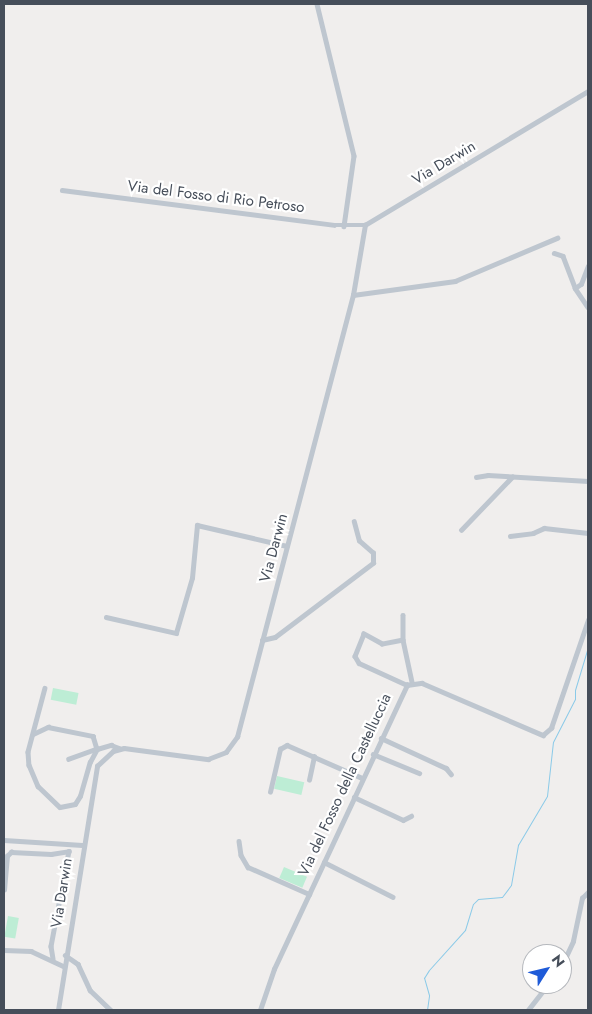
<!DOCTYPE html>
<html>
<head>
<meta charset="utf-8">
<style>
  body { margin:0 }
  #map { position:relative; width:592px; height:1014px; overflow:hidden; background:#f0eeed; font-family:Jost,sans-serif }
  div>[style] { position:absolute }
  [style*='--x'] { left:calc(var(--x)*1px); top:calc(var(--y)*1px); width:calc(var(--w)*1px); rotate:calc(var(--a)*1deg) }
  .green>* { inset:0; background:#bdedd5; transform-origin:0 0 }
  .stream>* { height:1px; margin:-0.5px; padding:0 0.5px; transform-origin:0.5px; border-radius:0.5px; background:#8bcae8 }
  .minor>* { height:4.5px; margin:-2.25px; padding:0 2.25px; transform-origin:2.25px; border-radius:2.25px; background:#bec6cf }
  span { translate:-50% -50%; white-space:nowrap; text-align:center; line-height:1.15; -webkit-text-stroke:4.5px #fff; paint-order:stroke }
  .street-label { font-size:15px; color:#464e5a }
  .frame { position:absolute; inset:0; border:5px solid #464e5a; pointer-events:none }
  .north { position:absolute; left:522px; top:944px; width:50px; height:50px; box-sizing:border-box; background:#fff; border:1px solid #b5b8bd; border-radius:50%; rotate:54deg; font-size:14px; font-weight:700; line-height:20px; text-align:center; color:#464e5a }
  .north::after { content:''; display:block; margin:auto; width:18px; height:22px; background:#1f5bd8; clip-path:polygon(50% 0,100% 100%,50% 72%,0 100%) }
</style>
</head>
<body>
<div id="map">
  <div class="green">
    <div style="left:53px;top:688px;width:26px;height:12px;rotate:11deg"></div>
    <div style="left:277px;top:776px;width:28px;height:13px;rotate:13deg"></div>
    <div style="left:284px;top:867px;width:25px;height:12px;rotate:23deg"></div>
    <div style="left:8px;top:916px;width:11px;height:21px;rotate:10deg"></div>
  </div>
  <div class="stream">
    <div style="--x:427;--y:1010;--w:15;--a:-82"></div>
    <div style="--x:429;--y:995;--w:18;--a:-106"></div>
    <div style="--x:424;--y:978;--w:9;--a:-58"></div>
    <div style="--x:429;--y:970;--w:54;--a:-48"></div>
    <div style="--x:465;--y:930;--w:27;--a:-73"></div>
    <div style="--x:473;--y:904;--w:7;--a:-45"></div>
    <div style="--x:478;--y:899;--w:24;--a:-5"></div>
    <div style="--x:502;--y:897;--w:15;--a:-53"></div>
    <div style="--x:511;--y:885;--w:41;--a:-80.1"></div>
    <div style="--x:518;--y:845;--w:57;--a:-59.4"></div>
    <div style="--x:547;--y:796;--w:54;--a:-83.7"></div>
    <div style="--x:553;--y:742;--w:48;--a:-62.9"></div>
    <div style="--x:575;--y:699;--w:9;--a:-90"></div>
    <div style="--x:575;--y:690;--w:45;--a:-73.2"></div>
  </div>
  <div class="minor">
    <div style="--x:317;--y:4;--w:156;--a:76.3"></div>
    <div style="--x:354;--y:156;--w:71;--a:98.1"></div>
    <div style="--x:62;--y:190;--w:274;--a:7.3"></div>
    <div style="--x:334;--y:225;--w:31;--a:0"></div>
    <div style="--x:365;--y:225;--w:260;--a:-31"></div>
    <div style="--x:554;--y:253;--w:9;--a:18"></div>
    <div style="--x:563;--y:256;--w:34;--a:69"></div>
    <div style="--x:575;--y:288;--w:23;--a:56"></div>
    <div style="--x:575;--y:288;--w:7;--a:-34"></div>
    <div style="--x:581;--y:284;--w:19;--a:-69"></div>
    <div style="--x:353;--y:295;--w:103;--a:-7.8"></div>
    <div style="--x:455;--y:281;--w:111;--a:-22.9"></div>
    <div style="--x:476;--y:477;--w:12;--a:-9"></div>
    <div style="--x:488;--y:475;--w:100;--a:3.4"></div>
    <div style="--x:461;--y:530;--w:74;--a:-46.1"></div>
    <div style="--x:510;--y:536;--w:23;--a:-7"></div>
    <div style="--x:533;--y:533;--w:12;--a:-24"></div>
    <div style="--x:544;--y:528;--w:44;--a:6.5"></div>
    <div style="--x:403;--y:615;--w:25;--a:90"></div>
    <div style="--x:403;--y:640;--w:43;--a:77.9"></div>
    <div style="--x:106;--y:617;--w:72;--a:12.9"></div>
    <div style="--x:176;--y:633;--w:57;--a:-73.8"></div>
    <div style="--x:192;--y:578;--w:53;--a:-84.6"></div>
    <div style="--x:197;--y:525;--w:92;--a:13.1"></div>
    <div style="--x:262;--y:640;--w:13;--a:-13"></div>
    <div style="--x:275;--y:637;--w:123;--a:-37.1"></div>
    <div style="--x:373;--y:563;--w:10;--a:-90"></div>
    <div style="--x:373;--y:553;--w:18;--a:-139"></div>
    <div style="--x:359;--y:541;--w:20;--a:-105"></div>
    <div style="--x:403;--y:640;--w:21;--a:169"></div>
    <div style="--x:382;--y:644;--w:21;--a:-151"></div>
    <div style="--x:364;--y:634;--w:24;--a:112"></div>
    <div style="--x:355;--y:656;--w:8;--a:60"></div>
    <div style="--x:359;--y:663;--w:53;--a:24.6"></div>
    <div style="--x:45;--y:688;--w:66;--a:104.9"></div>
    <div style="--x:28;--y:752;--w:13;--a:86"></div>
    <div style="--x:29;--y:765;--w:23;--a:67"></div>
    <div style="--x:38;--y:786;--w:30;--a:44"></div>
    <div style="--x:60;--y:807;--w:15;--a:-11"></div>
    <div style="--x:75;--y:804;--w:9;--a:-58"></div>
    <div style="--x:80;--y:796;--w:35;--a:-74"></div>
    <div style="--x:90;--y:762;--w:15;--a:-62"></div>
    <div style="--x:97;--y:749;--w:15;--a:-16"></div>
    <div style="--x:111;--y:745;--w:9;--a:21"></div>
    <div style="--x:33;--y:734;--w:17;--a:-25"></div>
    <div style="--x:48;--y:727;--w:46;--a:11.3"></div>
    <div style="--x:93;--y:736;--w:14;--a:73"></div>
    <div style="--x:97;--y:749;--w:30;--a:160"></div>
    <div style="--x:381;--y:738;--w:72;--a:24.8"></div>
    <div style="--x:446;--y:768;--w:8;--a:50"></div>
    <div style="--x:373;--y:754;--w:50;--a:22.4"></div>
    <div style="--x:309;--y:780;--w:24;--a:-78"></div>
    <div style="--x:270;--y:792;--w:44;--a:-76.9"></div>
    <div style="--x:280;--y:749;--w:8;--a:-30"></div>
    <div style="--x:287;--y:745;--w:82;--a:23.7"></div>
    <div style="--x:354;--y:797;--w:54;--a:25.1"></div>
    <div style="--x:403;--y:820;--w:9;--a:-27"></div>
    <div style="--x:4;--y:840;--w:78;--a:3.7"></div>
    <div style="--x:239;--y:841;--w:14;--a:82"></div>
    <div style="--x:241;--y:855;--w:14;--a:60"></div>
    <div style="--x:248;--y:867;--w:67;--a:23.9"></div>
    <div style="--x:324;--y:862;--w:77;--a:26.9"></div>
    <div style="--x:4;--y:890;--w:34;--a:-85"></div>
    <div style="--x:7;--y:856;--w:6;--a:-45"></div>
    <div style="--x:11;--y:852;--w:40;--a:2.9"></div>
    <div style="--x:51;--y:854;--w:18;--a:-9"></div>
    <div style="--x:69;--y:851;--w:97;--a:100.7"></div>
    <div style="--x:51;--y:946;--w:13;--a:81"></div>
    <div style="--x:4;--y:950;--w:27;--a:2"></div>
    <div style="--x:31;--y:951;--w:35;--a:25"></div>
    <div style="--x:65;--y:955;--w:16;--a:35"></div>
    <div style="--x:78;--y:964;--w:29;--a:65"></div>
    <div style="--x:90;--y:990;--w:29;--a:44"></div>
    <div style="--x:562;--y:965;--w:26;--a:-65"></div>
    <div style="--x:573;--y:941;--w:44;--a:-78.2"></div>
    <div style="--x:582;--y:898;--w:8;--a:-45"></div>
    <div style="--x:58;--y:1010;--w:247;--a:-80.9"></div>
    <div style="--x:97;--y:766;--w:22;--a:-43"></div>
    <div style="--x:113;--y:751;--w:11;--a:-15"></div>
    <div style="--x:124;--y:748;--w:85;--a:7.5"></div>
    <div style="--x:208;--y:759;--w:19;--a:-21"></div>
    <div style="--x:226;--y:752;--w:19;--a:-54"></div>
    <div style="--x:237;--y:737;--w:457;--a:-75.3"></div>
    <div style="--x:353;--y:295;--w:71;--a:-80.3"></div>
    <div style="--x:260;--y:1010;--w:43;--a:-71.1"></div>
    <div style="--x:274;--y:969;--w:314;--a:-64.9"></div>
    <div style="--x:407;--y:685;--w:15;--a:-8"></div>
    <div style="--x:422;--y:683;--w:132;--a:23.3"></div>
    <div style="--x:543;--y:735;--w:11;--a:-41"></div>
    <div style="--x:551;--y:728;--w:114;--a:-71.1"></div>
    <div style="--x:528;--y:1010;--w:33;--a:-52"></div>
  </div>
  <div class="street-label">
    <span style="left:444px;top:163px;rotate:-31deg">Via Darwin</span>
    <span style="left:216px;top:197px;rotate:7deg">Via del Fosso di Rio Petroso</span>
    <span style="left:274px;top:548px;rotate:-75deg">Via Darwin</span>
    <span style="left:345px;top:785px;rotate:-65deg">Via del Fosso della Castelluccia</span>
    <span style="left:62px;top:893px;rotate:-81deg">Via Darwin</span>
  </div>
  <div class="frame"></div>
  <div class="north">N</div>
</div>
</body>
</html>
